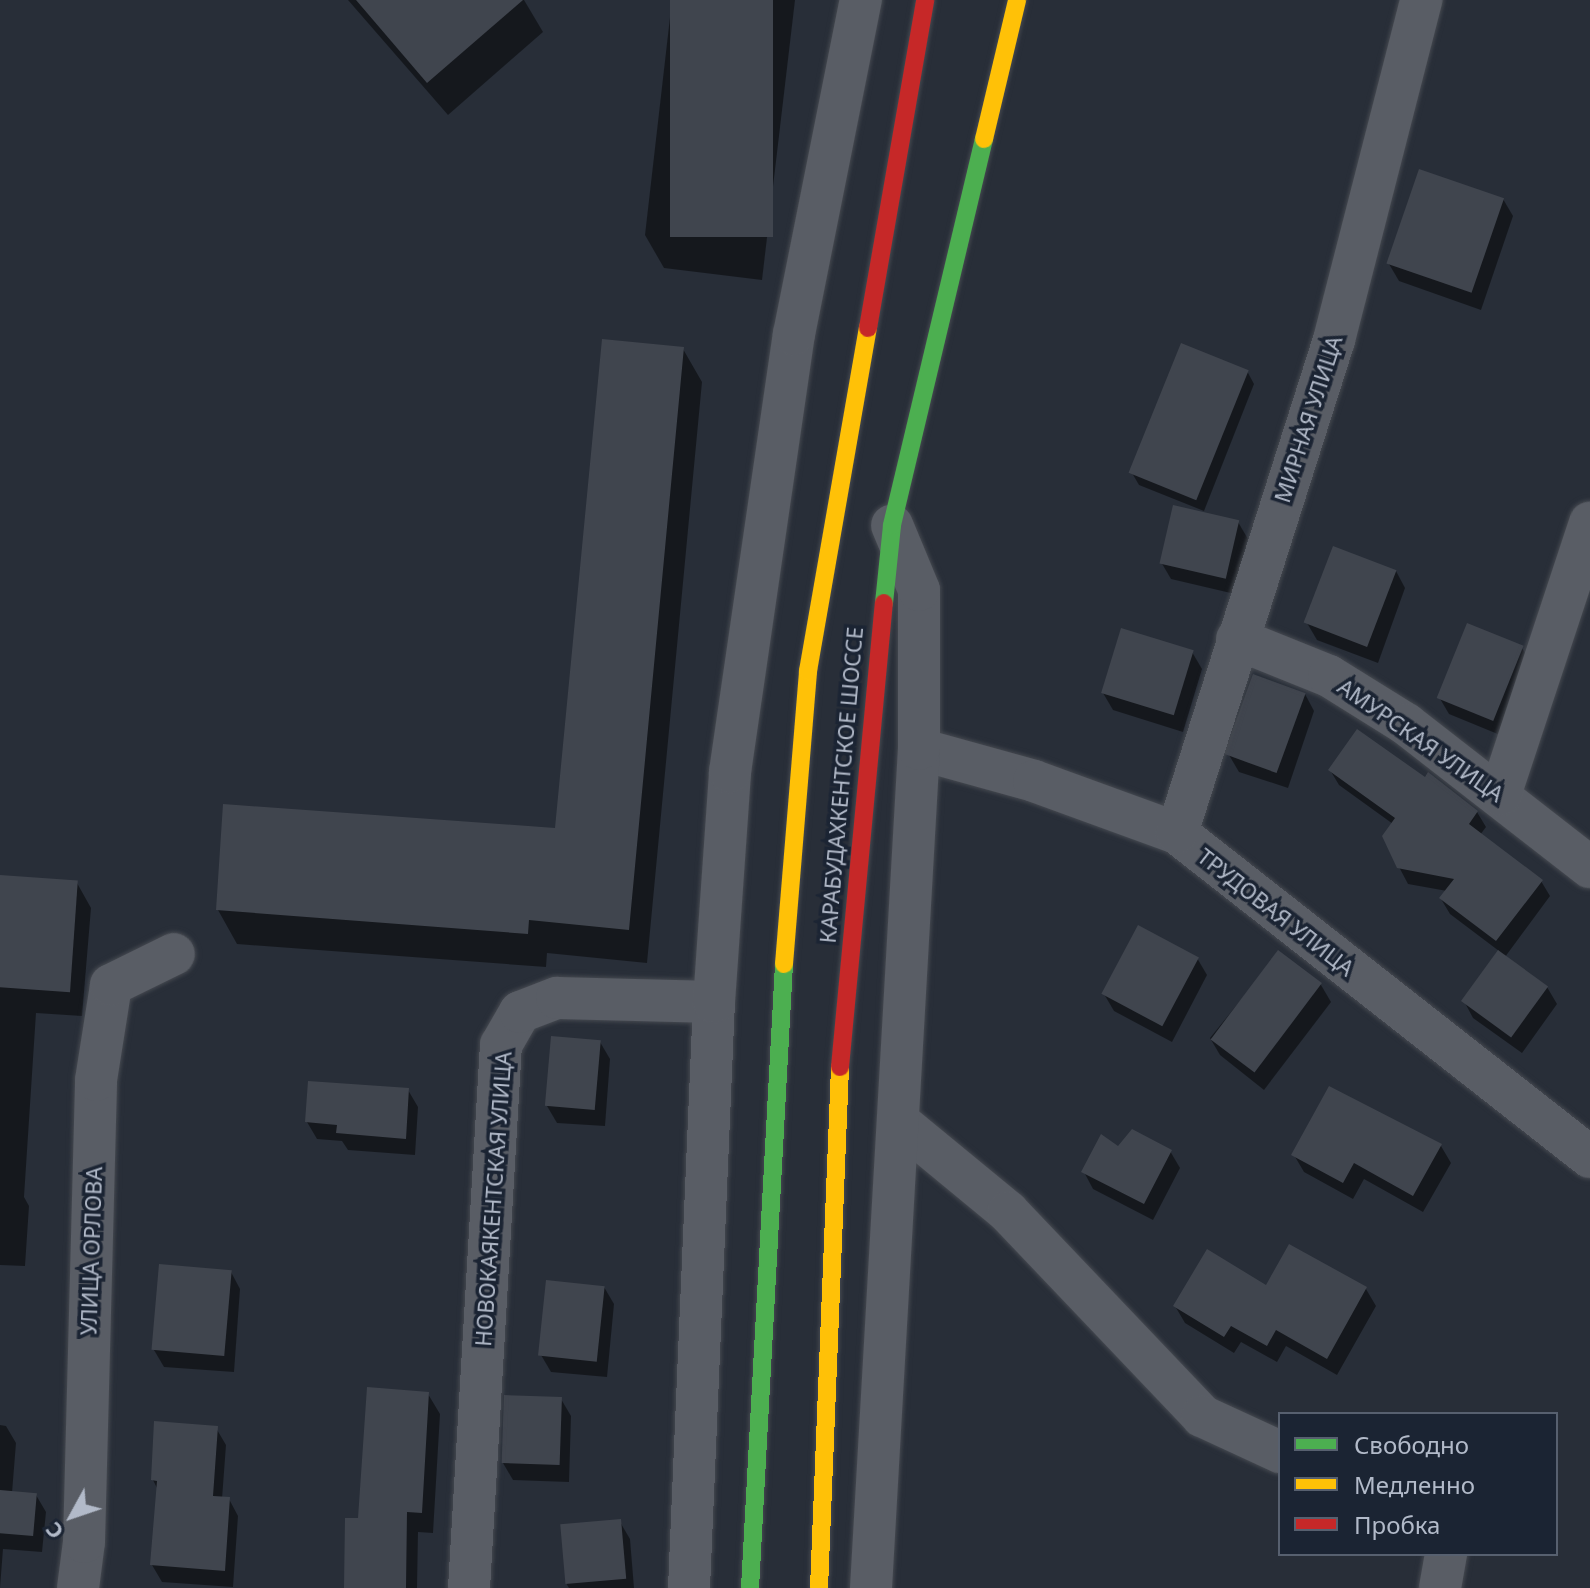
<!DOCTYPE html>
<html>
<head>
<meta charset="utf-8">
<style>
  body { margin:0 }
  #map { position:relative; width:1590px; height:1588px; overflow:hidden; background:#282e38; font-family:"Noto Sans",sans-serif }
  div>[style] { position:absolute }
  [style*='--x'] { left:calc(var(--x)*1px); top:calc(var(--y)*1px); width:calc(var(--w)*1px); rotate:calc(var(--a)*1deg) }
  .shadow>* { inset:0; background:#0007 }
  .building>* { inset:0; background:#40454e; transform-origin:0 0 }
  .roads { filter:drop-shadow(0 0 2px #454950) drop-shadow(0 0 2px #454950) }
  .street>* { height:42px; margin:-21px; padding:0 21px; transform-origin:21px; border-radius:21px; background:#595d65 }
  .fast>* { height:18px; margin:-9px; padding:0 9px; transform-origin:9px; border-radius:9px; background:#4caf50 }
  .slow>* { height:18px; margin:-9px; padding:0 9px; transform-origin:9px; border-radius:9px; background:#ffc107 }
  .jam>* { height:18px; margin:-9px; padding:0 9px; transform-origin:9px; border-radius:9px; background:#c62828 }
  span { translate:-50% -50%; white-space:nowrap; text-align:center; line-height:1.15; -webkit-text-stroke:7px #1b2433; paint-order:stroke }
  .street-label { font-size:22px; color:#b2bac9 }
  .legend { position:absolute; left:1278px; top:1412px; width:280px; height:144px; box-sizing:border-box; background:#1b2433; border:2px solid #57606f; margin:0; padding:10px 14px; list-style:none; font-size:24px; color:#b2bac9 }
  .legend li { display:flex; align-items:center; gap:16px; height:40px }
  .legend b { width:40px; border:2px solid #57606f }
  .north { position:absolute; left:32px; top:1476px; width:80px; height:80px; -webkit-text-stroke:6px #1b2433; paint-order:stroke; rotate:230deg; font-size:22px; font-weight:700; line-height:32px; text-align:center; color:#b2bac9 }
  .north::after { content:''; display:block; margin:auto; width:28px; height:36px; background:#b2bac9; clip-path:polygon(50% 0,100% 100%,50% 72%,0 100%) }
</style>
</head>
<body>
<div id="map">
  <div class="shadow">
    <div style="clip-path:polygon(348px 0,524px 0,543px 32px,448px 115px)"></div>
    <div style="clip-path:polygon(672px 0,795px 0,762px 280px,664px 268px,645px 235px)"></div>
    <div style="clip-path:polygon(1503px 199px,1513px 216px,1481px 310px,1399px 281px,1389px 264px)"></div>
    <div style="clip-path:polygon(683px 349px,702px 382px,647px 963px,547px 953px,546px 967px,237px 944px,218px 910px,557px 831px)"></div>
    <div style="clip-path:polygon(1247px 371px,1254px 384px,1204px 511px,1139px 485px,1132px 473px)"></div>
    <div style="clip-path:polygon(1238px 522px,1248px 539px,1235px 594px,1171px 579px,1161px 562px)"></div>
    <div style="clip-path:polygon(1396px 571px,1405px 588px,1378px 663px,1317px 640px,1307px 623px)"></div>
    <div style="clip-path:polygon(1522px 648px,1532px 665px,1505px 737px,1449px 714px,1439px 697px)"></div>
    <div style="clip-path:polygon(1192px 652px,1202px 669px,1183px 732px,1113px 710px,1103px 693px)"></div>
    <div style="clip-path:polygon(1305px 694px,1314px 711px,1288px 788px,1239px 772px,1229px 755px)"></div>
    <div style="clip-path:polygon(1330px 770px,1477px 812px,1486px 827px,1480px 835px,1541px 881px,1550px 896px,1505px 957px,1547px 987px,1557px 1004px,1522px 1053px,1473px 1018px,1464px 1001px,1499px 951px,1450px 914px,1441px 899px,1447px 891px,1408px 884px,1399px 867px,1393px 824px,1339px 785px)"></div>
    <div style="clip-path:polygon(0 877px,77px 883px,91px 908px,82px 1016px,36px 1013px,24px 1197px,29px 1206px,25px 1266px,0 1265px)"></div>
    <div style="clip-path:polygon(1279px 953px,1321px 985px,1331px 1002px,1264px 1090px,1220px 1055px,1210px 1038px)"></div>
    <div style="clip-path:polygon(1197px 958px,1207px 975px,1172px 1042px,1114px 1011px,1104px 994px)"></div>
    <div style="clip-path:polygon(600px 1042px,610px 1059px,605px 1126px,557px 1123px,547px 1106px)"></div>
    <div style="clip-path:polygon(408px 1090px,418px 1107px,415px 1155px,348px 1150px,342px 1141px,317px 1139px,307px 1122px)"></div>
    <div style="clip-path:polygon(1441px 1146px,1451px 1163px,1423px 1212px,1364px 1179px,1353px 1199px,1304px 1172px,1294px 1155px)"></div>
    <div style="clip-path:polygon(1119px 1148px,1170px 1151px,1180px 1168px,1153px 1220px,1093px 1189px,1084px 1172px)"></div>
    <div style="clip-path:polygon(231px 1272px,240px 1289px,234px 1372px,164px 1367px,154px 1350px)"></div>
    <div style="clip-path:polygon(604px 1287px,614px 1304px,607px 1377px,551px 1372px,541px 1355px)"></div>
    <div style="clip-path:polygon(1267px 1288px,1366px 1289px,1376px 1306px,1337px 1375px,1286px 1346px,1277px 1362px,1241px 1342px,1234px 1353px,1185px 1323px,1175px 1306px)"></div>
    <div style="clip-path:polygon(428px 1394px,440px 1414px,433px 1533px,418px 1532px,417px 1588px,346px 1588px,360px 1520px)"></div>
    <div style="clip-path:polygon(561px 1399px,571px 1416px,569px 1482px,513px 1480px,503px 1463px)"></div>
    <div style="clip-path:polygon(0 1425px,6px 1426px,16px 1443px,12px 1493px,36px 1495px,46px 1512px,42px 1552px,3px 1549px,0 1588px)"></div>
    <div style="clip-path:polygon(216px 1428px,226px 1445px,222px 1499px,229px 1499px,238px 1516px,233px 1587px,162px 1582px,152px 1565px,158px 1490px,153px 1480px)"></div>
    <div style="clip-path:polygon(620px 1522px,630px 1539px,634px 1588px,569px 1588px,566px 1583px)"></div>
  </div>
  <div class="building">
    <div style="clip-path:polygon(356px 0,523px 0,427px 83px)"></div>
    <div style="left:670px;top:0;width:103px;height:237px"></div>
    <div style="left:1419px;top:169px;width:90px;height:100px;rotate:19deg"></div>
    <div style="clip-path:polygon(602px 339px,684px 347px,629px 930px,529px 920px,528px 934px,216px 910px,223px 804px,555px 828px)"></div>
    <div style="left:1181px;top:343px;width:73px;height:140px;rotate:22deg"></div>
    <div style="left:1173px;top:505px;width:68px;height:60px;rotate:13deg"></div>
    <div style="left:1333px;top:546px;width:68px;height:82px;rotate:21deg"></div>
    <div style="left:1467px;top:623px;width:61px;height:81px;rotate:22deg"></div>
    <div style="left:1121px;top:628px;width:76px;height:68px;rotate:17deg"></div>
    <div style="left:1253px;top:674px;width:56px;height:85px;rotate:20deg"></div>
    <div style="clip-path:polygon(1357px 729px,1425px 777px,1428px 772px,1478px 811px,1469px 824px,1543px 880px,1496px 941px,1439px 898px,1454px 879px,1397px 868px,1382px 836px,1395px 818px,1328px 770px)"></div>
    <div style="left:0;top:875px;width:78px;height:112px;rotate:4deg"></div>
    <div style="left:1138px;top:925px;width:69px;height:78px;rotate:28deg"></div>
    <div style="left:1278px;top:950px;width:55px;height:112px;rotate:37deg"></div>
    <div style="left:1498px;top:950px;width:62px;height:63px;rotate:36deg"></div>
    <div style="left:551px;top:1036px;width:50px;height:70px;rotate:5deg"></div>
    <div style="clip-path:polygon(308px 1081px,409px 1088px,406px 1139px,336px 1133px,337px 1125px,305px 1122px)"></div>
    <div style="clip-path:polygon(1329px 1086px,1442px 1144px,1413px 1196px,1354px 1163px,1343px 1183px,1291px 1155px)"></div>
    <div style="clip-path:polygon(1132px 1129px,1172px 1150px,1144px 1204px,1081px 1172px,1101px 1134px,1118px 1146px)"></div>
    <div style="clip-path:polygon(1289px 1244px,1367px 1287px,1327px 1359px,1276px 1330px,1267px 1346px,1231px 1326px,1224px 1337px,1173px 1306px,1207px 1249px,1266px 1285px)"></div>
    <div style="left:159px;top:1264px;width:73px;height:86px;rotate:5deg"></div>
    <div style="left:546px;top:1280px;width:59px;height:76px;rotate:6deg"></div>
    <div style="clip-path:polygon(367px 1387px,429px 1392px,422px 1513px,407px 1512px,406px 1588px,344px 1588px,345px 1518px,358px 1518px)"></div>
    <div style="left:504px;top:1395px;width:58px;height:68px;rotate:2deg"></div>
    <div style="clip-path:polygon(154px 1421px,218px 1426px,213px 1496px,230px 1497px,225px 1571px,150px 1565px,157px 1481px,151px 1480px)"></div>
    <div style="left:0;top:1490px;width:37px;height:43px;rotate:5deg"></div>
    <div style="left:621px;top:1519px;width:60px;height:61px;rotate:85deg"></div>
  </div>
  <div class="roads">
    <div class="street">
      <div style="--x:1237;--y:639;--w:99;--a:21.9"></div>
      <div style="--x:1329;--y:676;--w:91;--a:31.9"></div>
      <div style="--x:1406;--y:724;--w:233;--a:37.9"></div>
      <div style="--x:919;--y:749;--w:119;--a:15.5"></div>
      <div style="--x:1034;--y:781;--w:152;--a:20"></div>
      <div style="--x:1177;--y:833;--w:525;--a:38.11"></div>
      <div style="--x:1500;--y:795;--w:287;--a:-71.7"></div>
      <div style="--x:1177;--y:833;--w:517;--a:-72.34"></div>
      <div style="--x:1334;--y:340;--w:351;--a:-75.6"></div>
      <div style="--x:899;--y:1122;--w:141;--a:39.5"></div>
      <div style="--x:1008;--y:1212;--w:282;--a:46.4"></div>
      <div style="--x:1202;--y:1416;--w:86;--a:24.8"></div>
      <div style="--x:78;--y:1588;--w:46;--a:-82.6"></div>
      <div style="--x:84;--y:1542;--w:462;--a:-88.5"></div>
      <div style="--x:96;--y:1080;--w:96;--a:-81"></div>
      <div style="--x:111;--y:985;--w:70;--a:-26.2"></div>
      <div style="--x:469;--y:1588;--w:544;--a:-86.63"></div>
      <div style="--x:501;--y:1045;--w:38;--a:-60"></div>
      <div style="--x:520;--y:1012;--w:40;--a:-21"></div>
      <div style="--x:557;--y:998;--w:157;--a:1.5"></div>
      <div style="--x:689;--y:1588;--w:587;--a:-87.56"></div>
      <div style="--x:714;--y:1002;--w:231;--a:-86"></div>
      <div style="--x:730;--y:772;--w:443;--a:-81.7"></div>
      <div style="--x:794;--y:334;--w:341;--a:-78.7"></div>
      <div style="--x:871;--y:1588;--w:840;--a:-86.73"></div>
      <div style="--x:919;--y:749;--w:159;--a:-90"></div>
      <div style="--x:919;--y:590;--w:70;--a:-112.6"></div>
      <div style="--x:1440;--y:1588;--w:35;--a:-80"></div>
    </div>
    <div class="fast">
      <div style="--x:884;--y:603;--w:78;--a:-84.1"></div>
      <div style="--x:892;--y:525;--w:397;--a:-76.6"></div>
      <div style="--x:750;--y:1588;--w:625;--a:-86.88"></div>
    </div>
    <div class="slow">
      <div style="--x:984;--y:139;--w:143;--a:-76.6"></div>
      <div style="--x:784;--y:964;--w:294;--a:-85.3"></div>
      <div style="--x:808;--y:671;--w:348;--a:-80.1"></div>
      <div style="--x:819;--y:1588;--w:521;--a:-87.69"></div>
    </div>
    <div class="jam">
      <div style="--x:868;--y:328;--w:333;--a:-80.1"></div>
      <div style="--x:840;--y:1067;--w:466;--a:-84.6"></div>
    </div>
  </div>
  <div class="street-label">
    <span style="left:1308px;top:419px;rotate:-72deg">МИРНАЯ УЛИЦА</span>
    <span style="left:1421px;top:740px;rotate:35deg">АМУРСКАЯ УЛИЦА</span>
    <span style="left:841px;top:785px;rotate:-85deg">КАРАБУДАХКЕНТСКОЕ ШОССЕ</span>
    <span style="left:1276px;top:912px;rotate:38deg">ТРУДОВАЯ УЛИЦА</span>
    <span style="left:493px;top:1199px;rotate:-86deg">НОВОКАЯКЕНТСКАЯ УЛИЦА</span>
    <span style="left:91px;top:1251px;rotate:-88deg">УЛИЦА ОРЛОВА</span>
  </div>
  <ul class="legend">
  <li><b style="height:10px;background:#4caf50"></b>Свободно</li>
  <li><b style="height:10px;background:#ffc107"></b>Медленно</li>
  <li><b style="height:10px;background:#c62828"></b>Пробка</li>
  </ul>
  <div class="north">С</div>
</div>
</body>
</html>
